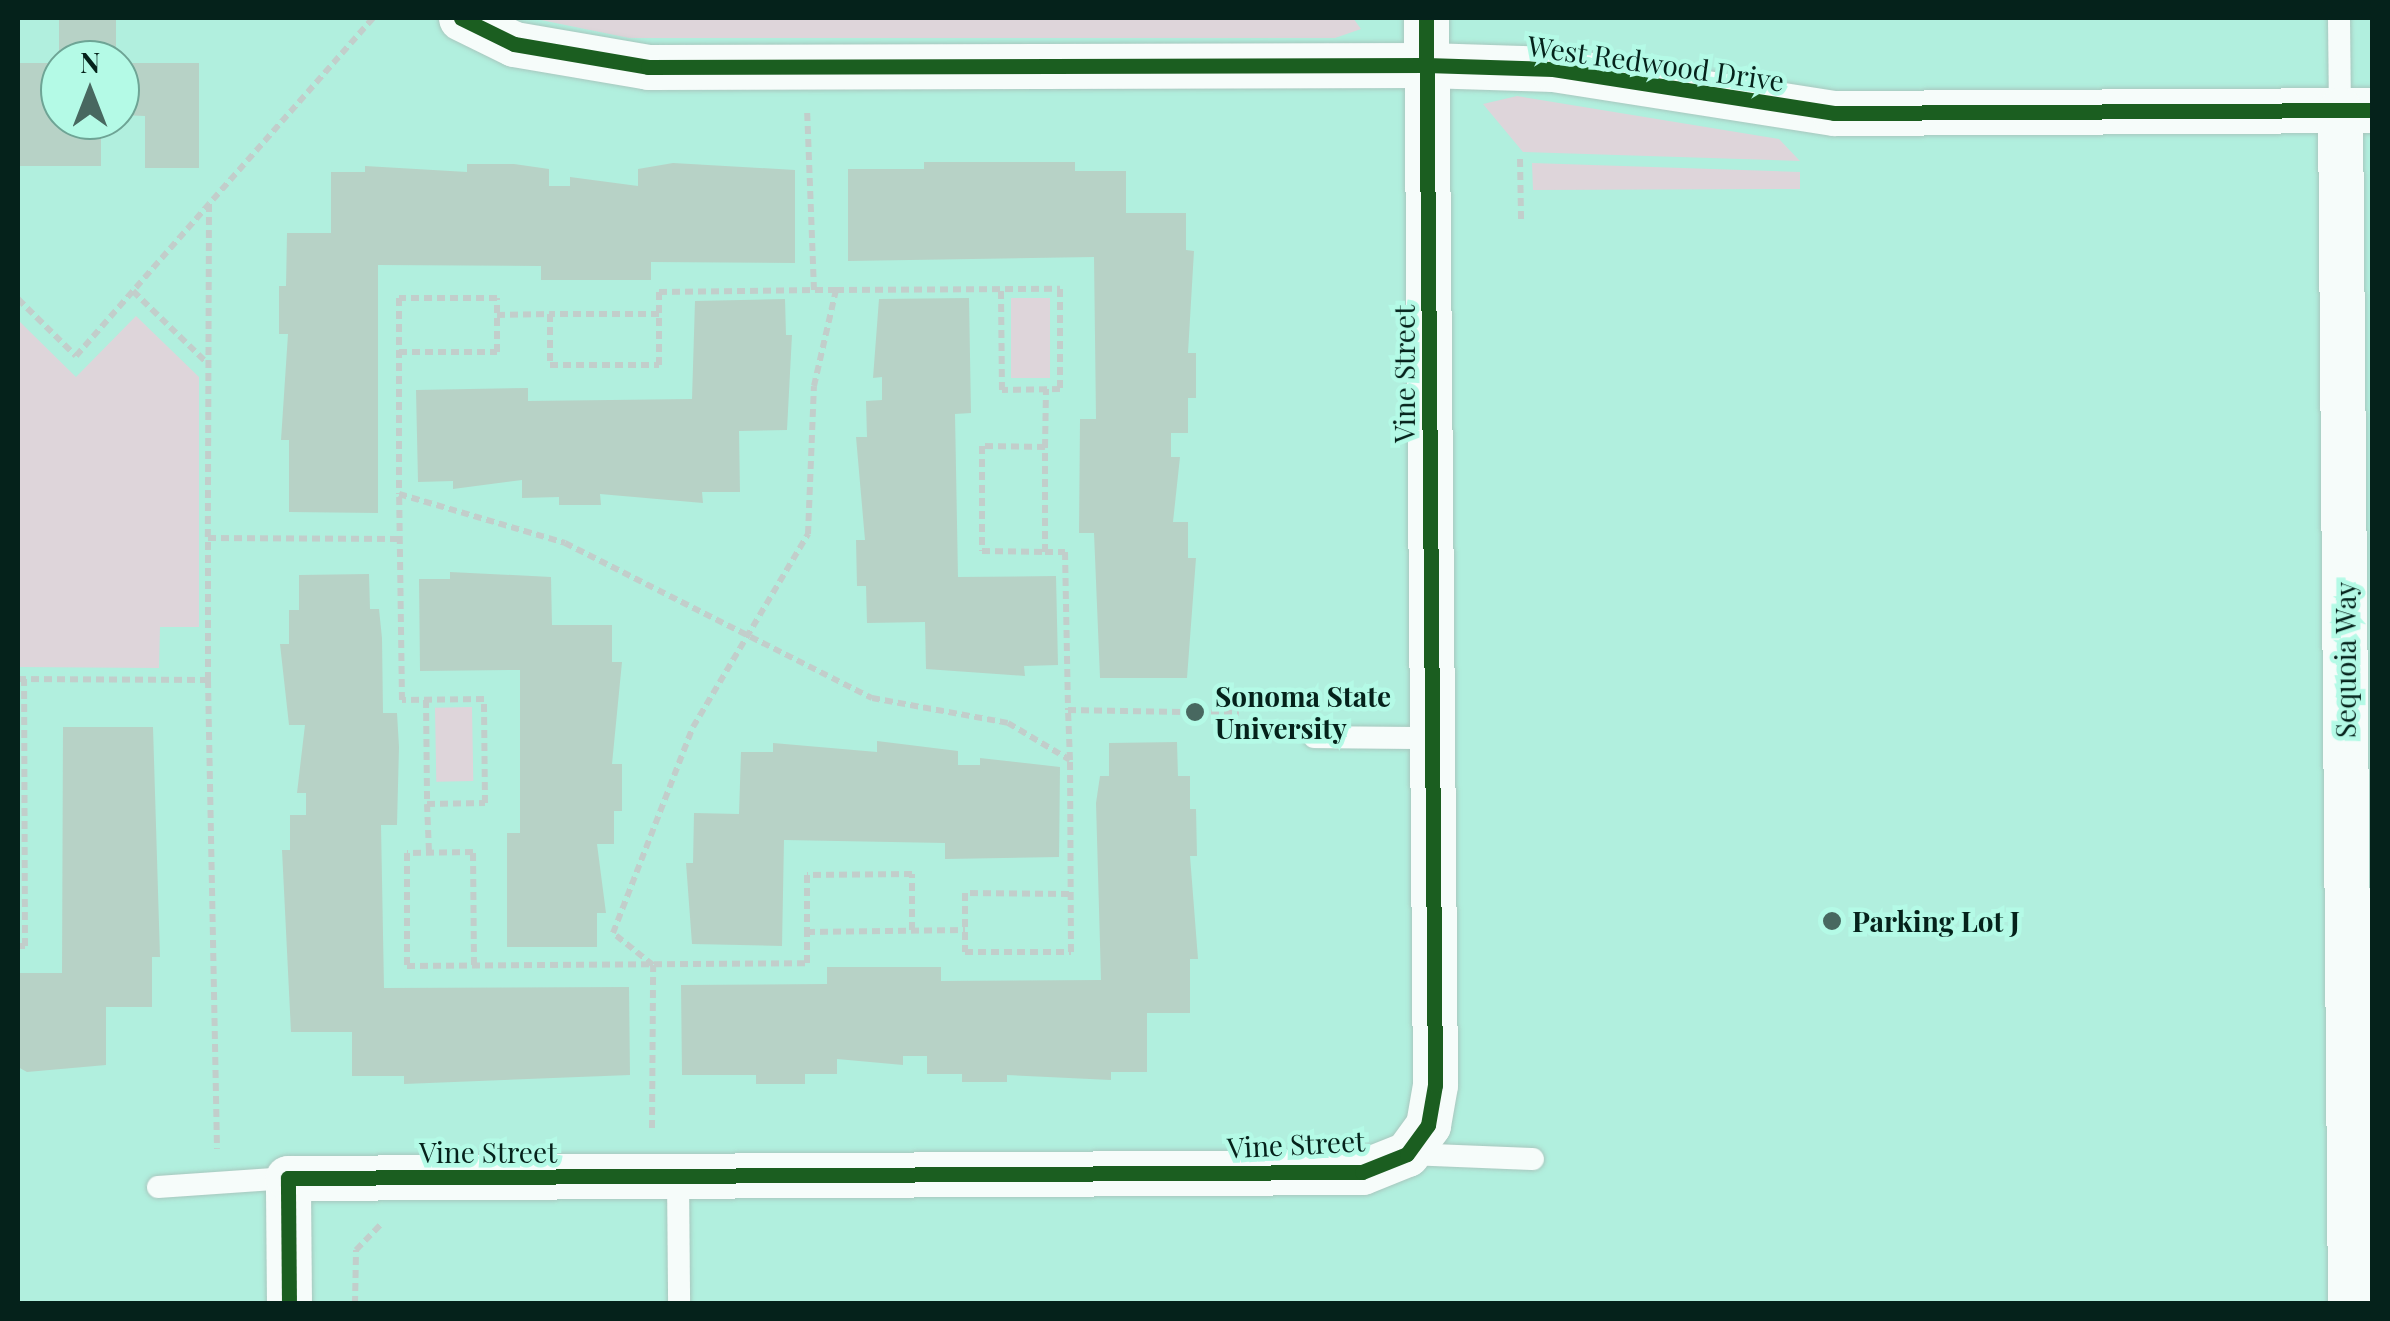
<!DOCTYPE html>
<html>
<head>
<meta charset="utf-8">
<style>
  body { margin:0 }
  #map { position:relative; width:2390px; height:1321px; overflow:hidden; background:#c4eadf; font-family:"Playfair Display",serif }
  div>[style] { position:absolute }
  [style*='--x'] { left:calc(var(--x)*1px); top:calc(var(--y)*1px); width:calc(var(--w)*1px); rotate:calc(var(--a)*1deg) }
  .built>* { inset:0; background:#b1efde }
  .green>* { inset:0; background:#ded5da; transform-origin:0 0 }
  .building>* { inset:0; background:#b7d2c6; transform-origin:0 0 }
  .path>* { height:6px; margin-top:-3px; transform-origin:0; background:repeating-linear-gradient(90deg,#c2cecb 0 8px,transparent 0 13px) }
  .roads { filter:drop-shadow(0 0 2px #a8c7be) drop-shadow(0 0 2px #a8c7be) }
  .service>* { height:22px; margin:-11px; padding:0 11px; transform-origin:11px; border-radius:11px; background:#f6fcfa }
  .minor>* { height:45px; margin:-22.5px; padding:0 22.5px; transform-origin:22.5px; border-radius:22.5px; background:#f6fcfa }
  .cycleway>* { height:15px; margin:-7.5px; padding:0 7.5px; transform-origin:7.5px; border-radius:7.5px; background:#1b5e20 }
  .dots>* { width:28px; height:28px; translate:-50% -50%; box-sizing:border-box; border:5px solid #b4fae6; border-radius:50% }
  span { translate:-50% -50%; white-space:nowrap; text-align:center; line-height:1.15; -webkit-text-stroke:9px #b4fae6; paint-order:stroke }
  .street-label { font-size:28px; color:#05221b }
  .poi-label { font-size:28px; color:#05221b; font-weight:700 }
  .left { translate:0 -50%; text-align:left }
  .frame { position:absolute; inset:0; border:20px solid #05221b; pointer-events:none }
  .north { position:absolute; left:40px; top:40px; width:100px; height:100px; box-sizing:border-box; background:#b4fae6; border:2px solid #6ea495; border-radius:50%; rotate:0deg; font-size:28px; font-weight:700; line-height:40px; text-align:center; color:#05221b }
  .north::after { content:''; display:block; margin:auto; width:35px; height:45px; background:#486860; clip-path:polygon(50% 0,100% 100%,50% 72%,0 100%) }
</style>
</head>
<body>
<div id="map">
  <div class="built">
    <div style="clip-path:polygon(evenodd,18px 18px,2372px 18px,2372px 1303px,18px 1303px,18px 18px,60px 60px,120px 60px,120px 120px,60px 120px,60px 60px)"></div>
  </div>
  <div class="green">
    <div style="clip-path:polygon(531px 18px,1353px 18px,1361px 29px,1335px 38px,629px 38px)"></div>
    <div style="clip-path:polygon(1517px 96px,1779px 139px,1800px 161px,1523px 152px,1483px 104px)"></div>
    <div style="clip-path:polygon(1532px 163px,1800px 172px,1800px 189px,1533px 190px)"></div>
    <div style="left:1011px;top:298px;width:39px;height:80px"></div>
    <div style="clip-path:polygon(136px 316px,199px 377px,199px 627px,160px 627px,159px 668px,18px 667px,18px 320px,76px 377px)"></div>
    <div style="left:472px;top:707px;width:74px;height:37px;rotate:89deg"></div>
  </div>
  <div class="building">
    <div style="left:59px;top:18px;width:57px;height:36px"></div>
    <div style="clip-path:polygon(18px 63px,60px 63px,60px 120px,101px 120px,101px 166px,18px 166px)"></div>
    <div style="clip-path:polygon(120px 63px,199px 63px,199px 168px,145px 168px,145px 116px,120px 115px)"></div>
    <div style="clip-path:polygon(924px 162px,1075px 162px,1075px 171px,1126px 171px,1126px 213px,1186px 213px,1186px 250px,1194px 251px,1188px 353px,1196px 353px,1196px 398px,1188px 398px,1188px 433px,1171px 433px,1171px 457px,1180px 457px,1173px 522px,1188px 522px,1188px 558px,1196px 558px,1187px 678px,1100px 678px,1094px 533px,1079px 533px,1080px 419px,1096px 419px,1094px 257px,848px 261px,848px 169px,924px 169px)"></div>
    <div style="clip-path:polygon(673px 163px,795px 170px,795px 263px,651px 262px,651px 280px,541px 280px,541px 266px,378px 265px,378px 513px,289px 512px,289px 440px,281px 440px,288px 334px,279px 334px,279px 286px,286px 286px,287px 233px,331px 233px,331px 172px,365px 172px,365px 166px,467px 172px,467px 164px,514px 164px,549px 169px,549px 186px,570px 186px,570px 177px,638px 186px,638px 169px)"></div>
    <div style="clip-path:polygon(969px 298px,971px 413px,955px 414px,958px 577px,1056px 576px,1058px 665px,1024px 666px,1025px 676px,926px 669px,925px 622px,867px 623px,866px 586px,857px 586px,856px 540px,865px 540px,856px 437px,867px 437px,866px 401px,882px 400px,882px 377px,873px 378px,879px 299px)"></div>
    <div style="clip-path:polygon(785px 299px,786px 335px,792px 335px,787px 430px,739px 431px,740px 492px,702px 492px,703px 503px,600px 494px,601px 505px,559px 505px,559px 497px,522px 498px,522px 480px,453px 489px,453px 481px,418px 482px,416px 390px,528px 388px,528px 401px,692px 399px,695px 301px)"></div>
    <div style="clip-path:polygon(450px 572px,551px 577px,552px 625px,612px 625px,612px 662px,622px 662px,612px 764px,622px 764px,622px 811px,614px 811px,614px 844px,597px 844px,606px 913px,597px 913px,597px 947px,507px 947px,507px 833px,520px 833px,520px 670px,420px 671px,419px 579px,450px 579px)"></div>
    <div style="clip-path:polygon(369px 574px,370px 609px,379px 609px,382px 638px,383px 713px,397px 713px,399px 747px,397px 825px,381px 825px,384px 988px,629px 987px,630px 1075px,404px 1084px,404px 1076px,352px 1076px,352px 1032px,291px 1032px,282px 850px,290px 850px,290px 815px,306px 815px,306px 793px,297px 793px,305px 725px,289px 725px,280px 644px,289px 644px,289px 610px,299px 610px,299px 575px)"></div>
    <div style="clip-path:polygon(63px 727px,153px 727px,160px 957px,152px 957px,152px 1007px,106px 1007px,106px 1065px,27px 1072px,18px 1067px,18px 973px,62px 973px)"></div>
    <div style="clip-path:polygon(877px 741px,958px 751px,958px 765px,980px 765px,980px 758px,1060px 767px,1059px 857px,945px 859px,945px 843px,784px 840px,782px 946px,692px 944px,686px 863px,693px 863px,694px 813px,739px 814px,741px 752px,773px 752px,773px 743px,877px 752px)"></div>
    <div style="clip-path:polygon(1177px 742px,1178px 776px,1190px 776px,1190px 809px,1196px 809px,1197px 856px,1190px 856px,1198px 959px,1190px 959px,1190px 1013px,1147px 1013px,1147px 1072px,1111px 1072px,1111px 1080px,1007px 1075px,1007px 1082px,962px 1082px,962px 1074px,927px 1074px,927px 1056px,903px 1056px,903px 1065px,837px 1059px,837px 1074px,805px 1074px,805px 1084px,756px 1084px,756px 1075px,682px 1075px,681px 985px,827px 984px,827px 967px,941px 967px,941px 981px,1101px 980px,1096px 803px,1100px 776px,1109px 776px,1109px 743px)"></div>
  </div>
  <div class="path">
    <div style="--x:373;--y:18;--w:248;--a:131.4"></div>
    <div style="--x:209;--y:204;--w:334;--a:90.2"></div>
    <div style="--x:208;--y:538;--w:192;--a:0.3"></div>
    <div style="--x:1520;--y:159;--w:60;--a:89"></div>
    <div style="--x:836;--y:290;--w:224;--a:-0.3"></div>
    <div style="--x:1060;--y:289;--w:100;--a:90"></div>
    <div style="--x:1060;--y:389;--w:58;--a:179"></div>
    <div style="--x:1002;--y:390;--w:101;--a:-90.6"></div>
    <div style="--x:133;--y:291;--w:105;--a:44.2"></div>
    <div style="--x:18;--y:299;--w:81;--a:44.5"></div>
    <div style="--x:76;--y:356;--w:202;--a:-48.8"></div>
    <div style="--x:659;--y:314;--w:109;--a:180"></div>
    <div style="--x:550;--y:314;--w:51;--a:90"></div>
    <div style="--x:550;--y:365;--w:109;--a:0"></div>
    <div style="--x:659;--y:365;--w:73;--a:-90"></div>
    <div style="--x:659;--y:292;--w:155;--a:-0.7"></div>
    <div style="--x:497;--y:315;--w:53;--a:-1.1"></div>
    <div style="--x:399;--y:352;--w:98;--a:0"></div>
    <div style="--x:497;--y:352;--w:54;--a:-90"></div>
    <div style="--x:497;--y:298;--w:98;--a:180"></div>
    <div style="--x:399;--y:298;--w:196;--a:90"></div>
    <div style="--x:1045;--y:447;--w:58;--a:-89"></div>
    <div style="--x:1045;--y:552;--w:105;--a:-90"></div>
    <div style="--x:1045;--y:447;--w:63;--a:-179.1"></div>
    <div style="--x:982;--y:446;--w:105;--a:90"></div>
    <div style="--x:982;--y:551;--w:63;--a:0.9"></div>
    <div style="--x:1045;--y:552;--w:20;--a:0"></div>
    <div style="--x:1065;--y:552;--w:158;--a:88.9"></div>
    <div style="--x:18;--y:679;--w:190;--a:0.3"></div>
    <div style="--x:208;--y:680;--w:142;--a:-90"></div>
    <div style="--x:208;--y:680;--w:469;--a:88.9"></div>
    <div style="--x:426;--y:700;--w:104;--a:89.4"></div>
    <div style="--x:427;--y:804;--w:58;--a:-1"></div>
    <div style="--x:485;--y:803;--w:104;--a:-90.6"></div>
    <div style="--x:484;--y:699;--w:82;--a:179.3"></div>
    <div style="--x:402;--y:700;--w:206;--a:-90.8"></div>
    <div style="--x:399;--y:494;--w:173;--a:16.4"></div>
    <div style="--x:565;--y:543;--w:344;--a:26.8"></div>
    <div style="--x:872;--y:698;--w:138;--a:10.4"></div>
    <div style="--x:1008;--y:723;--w:72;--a:30.8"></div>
    <div style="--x:1070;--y:760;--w:50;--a:-92.3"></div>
    <div style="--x:1068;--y:710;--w:171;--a:1"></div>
    <div style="--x:427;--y:804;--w:48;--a:87.6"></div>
    <div style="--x:1069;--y:894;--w:104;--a:-179.4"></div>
    <div style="--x:965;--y:893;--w:59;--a:90"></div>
    <div style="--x:965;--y:952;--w:106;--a:0"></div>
    <div style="--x:1071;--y:952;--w:192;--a:-90.3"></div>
    <div style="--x:912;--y:930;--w:56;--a:-90"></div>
    <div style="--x:912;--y:874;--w:105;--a:179.5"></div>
    <div style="--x:807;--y:875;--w:57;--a:90"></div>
    <div style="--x:807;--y:932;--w:158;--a:-0.7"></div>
    <div style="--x:18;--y:946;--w:7;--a:0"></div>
    <div style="--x:25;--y:946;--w:267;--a:-90.2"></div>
    <div style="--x:474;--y:965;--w:113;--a:-90.5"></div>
    <div style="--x:473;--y:852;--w:66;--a:179.1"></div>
    <div style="--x:407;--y:853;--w:113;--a:90"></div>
    <div style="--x:407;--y:966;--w:400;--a:-0.4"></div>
    <div style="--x:807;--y:963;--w:31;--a:-90"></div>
    <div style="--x:652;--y:1128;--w:163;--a:-89.6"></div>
    <div style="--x:653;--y:965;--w:51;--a:-141.3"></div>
    <div style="--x:613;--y:933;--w:221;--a:-68.8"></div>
    <div style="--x:693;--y:727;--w:225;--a:-59.2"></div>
    <div style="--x:808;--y:534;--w:148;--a:-87.7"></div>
    <div style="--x:814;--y:386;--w:98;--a:-77.1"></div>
    <div style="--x:836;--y:290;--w:22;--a:180"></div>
    <div style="--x:814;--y:290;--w:179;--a:-92.2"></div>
    <div style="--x:355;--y:1304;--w:54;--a:-88.9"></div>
    <div style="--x:356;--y:1250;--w:35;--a:-46"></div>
  </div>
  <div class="roads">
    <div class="service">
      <div style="--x:2339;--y:18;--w:92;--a:89.4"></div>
      <div style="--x:1314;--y:737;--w:118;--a:0.5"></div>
      <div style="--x:1407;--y:1154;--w:126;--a:2.3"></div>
      <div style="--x:678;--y:1177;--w:127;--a:89.5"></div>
      <div style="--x:158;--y:1187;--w:130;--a:-4"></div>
    </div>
    <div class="minor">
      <div style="--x:461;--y:18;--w:59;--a:26.1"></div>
      <div style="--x:514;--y:44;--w:136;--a:9.7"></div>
      <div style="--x:648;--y:67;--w:778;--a:-0.15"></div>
      <div style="--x:1426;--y:65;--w:127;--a:1.8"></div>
      <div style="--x:1553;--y:69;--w:284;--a:8.9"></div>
      <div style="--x:1834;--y:113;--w:538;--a:-0.32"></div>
      <div style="--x:2340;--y:110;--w:1194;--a:89.52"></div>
      <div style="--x:289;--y:1304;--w:126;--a:-90.5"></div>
      <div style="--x:288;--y:1178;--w:1074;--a:-0.32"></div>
      <div style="--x:1362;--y:1172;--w:48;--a:-21.8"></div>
      <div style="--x:1407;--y:1154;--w:36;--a:-54"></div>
      <div style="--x:1428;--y:1125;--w:41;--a:-80.1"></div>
      <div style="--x:1435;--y:1085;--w:1067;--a:-90.48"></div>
    </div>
  </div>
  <div class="cycleway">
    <div style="--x:461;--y:18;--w:59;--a:26.1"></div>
    <div style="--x:514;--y:44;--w:136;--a:9.7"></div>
    <div style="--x:648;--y:67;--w:778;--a:-0.15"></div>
    <div style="--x:1426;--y:65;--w:127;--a:1.8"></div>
    <div style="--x:1553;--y:69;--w:284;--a:8.9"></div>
    <div style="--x:1834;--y:113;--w:538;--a:-0.32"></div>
    <div style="--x:289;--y:1304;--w:126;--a:-90.5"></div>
    <div style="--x:288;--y:1178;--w:1074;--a:-0.32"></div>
    <div style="--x:1362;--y:1172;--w:48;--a:-21.8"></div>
    <div style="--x:1407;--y:1154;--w:36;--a:-54"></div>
    <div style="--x:1428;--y:1125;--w:41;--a:-80.1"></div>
    <div style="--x:1435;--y:1085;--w:1067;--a:-90.48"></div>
  </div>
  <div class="dots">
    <div style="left:1195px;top:712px;background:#486860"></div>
    <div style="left:1832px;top:921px;background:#486860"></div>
  </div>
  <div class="street-label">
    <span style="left:1656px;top:63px;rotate:8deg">West Redwood Drive</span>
    <span style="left:1404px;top:374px;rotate:-90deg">Vine Street</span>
    <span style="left:2345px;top:660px;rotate:-90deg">Sequoia Way</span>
    <span style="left:1296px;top:1144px;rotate:-3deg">Vine Street</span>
    <span style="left:488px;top:1152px">Vine Street</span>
  </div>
  <div class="poi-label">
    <span class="left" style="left:1215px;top:712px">Sonoma State<br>University</span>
    <span class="left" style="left:1852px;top:921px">Parking Lot J</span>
  </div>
  <div class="frame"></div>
  <div class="north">N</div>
</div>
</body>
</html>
